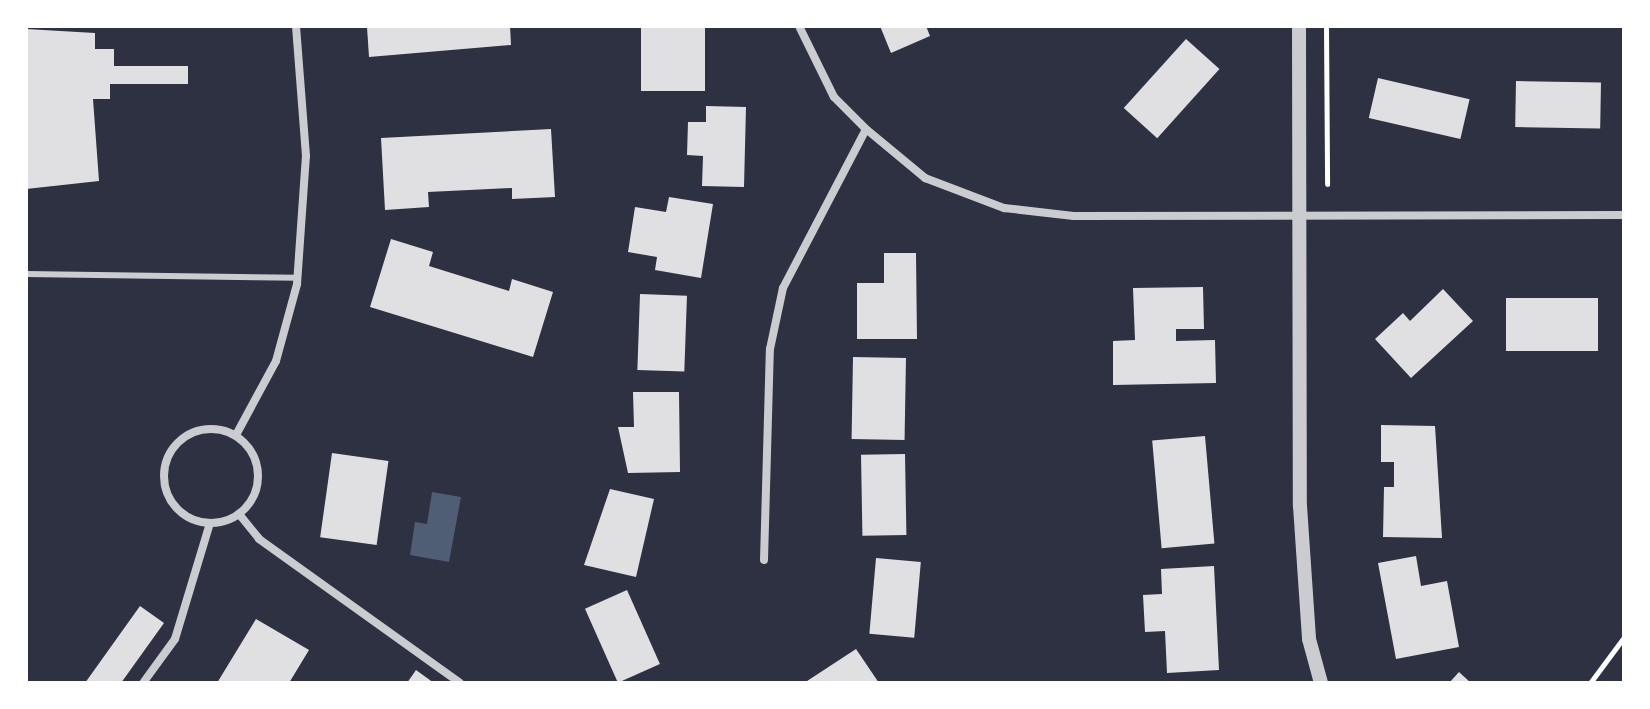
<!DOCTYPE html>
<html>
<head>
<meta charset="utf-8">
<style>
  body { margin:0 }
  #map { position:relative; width:1650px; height:709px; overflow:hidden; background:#2d3142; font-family:"Space Grotesk",sans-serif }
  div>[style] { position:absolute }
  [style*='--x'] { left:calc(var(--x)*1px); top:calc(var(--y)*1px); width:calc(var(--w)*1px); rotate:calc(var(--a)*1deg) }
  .water>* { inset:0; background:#4f5d75 }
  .building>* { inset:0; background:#e0e0e3; transform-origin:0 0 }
  .path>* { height:5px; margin:-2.5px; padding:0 2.5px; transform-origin:2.5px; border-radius:2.5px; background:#fff }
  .service>* { height:6px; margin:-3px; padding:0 3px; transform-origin:3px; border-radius:3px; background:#caccd0 }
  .minor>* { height:8px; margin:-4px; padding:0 4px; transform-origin:4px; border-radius:4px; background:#caccd0 }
  .minor>.ring { margin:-4px; padding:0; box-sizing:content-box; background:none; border:8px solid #caccd0; border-radius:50% }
  .tertiary>* { height:14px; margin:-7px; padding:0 7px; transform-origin:7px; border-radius:7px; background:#caccd0 }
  span { translate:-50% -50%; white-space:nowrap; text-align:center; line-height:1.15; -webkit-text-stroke:7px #fff; paint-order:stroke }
  .frame { position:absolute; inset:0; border:28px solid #fff; pointer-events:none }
</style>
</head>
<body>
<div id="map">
  <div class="water">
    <div style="clip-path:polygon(432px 492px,461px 497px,449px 562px,410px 555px,415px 522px,427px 524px)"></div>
  </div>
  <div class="building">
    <div style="clip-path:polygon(510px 26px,511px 45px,369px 57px,367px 27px)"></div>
    <div style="left:641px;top:26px;width:64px;height:65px"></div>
    <div style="clip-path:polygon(880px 26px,926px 26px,930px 36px,891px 53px)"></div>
    <div style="clip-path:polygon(26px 29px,95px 33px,95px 49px,114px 49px,114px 66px,188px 66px,188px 84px,110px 84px,110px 99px,93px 99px,99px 181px,26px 189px)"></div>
    <div style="left:1186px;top:39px;width:45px;height:93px;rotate:42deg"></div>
    <div style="left:1378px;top:78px;width:94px;height:41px;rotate:13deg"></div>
    <div style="left:1516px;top:81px;width:85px;height:46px;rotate:1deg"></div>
    <div style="clip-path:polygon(706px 106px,746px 107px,744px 187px,702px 186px,703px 156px,687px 155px,688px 122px,706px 122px)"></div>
    <div style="clip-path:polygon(551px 129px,555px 197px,512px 199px,512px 188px,428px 192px,429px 207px,385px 210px,381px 138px)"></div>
    <div style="clip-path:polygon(669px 197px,713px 204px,701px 278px,655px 270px,657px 257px,628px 252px,635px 207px,666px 212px)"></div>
    <div style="clip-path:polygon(391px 239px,433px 252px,429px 266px,509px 291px,512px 279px,553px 292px,533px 357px,370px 307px)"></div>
    <div style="clip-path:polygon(884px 253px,916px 253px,917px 339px,857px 339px,857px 283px,884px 283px)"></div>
    <div style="clip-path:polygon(1203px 287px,1204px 329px,1176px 329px,1176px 341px,1215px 340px,1216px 383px,1113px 385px,1113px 341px,1135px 340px,1133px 288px)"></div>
    <div style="clip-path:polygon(1443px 289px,1473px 321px,1411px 378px,1375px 339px,1403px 313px,1410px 321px)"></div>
    <div style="left:640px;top:294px;width:47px;height:76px;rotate:2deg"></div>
    <div style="left:1598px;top:298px;width:53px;height:92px;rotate:90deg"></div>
    <div style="left:853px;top:357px;width:53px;height:82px;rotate:1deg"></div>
    <div style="clip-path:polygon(633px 392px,679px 392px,680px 472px,628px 473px,618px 427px,634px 427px)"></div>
    <div style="clip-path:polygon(1381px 425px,1435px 426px,1442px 538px,1383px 537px,1384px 487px,1394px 487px,1394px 462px,1381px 462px)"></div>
    <div style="left:1205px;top:436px;width:108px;height:53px;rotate:85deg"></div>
    <div style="left:332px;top:453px;width:57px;height:85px;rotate:8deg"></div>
    <div style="left:905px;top:454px;width:81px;height:44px;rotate:89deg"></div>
    <div style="clip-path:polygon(610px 489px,654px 499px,636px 577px,584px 565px)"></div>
    <div style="clip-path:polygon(1416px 556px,1421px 586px,1447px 581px,1459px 647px,1396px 659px,1378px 563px)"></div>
    <div style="left:876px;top:558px;width:45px;height:76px;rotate:5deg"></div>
    <div style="clip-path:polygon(1214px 566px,1219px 670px,1167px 673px,1165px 631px,1145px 632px,1143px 595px,1162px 594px,1161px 569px)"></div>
    <div style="left:627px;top:590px;width:81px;height:46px;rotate:66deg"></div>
    <div style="clip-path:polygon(140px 606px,164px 623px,121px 683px,85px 683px)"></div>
    <div style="clip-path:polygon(256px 619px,309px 650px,289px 683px,217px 683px)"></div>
    <div style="clip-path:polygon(856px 649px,879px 683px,804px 683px)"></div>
    <div style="clip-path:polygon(416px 670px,434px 683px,407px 683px)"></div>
    <div style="clip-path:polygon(1459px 672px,1471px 683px,1449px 683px)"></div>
  </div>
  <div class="path">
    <div style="--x:1326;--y:26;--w:158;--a:89.6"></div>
    <div style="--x:1590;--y:683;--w:57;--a:-53.5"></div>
  </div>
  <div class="service">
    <div style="--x:26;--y:274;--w:272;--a:0.8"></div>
  </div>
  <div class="minor">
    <div style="--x:799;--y:26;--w:79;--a:63.8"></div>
    <div style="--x:834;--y:97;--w:45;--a:45"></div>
    <div style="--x:866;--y:129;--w:77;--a:39.7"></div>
    <div style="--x:925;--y:178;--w:85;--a:20.8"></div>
    <div style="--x:1004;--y:208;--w:70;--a:6.5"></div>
    <div style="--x:1074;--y:216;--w:550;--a:-0.1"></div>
    <div class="ring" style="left:164px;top:429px;width:86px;height:86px"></div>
    <div style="--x:236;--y:435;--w:84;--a:-61.6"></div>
    <div style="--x:276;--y:361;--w:80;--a:-74.7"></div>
    <div style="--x:297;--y:284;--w:128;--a:-86"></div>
    <div style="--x:306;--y:156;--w:130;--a:-94.4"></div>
    <div style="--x:239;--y:514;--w:32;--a:51"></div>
    <div style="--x:259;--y:539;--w:247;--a:35.6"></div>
    <div style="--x:764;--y:560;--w:211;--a:-88.4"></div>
    <div style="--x:770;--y:349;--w:62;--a:-78"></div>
    <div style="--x:783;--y:288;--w:179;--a:-62.4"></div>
    <div style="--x:143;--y:683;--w:54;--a:-54"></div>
    <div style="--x:175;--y:639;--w:121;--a:-73.2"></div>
  </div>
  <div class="tertiary">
    <div style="--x:1299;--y:26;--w:480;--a:89.9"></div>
    <div style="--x:1300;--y:506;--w:133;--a:86.1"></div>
    <div style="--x:1309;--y:639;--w:46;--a:74.7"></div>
  </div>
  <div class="frame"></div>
</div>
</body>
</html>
